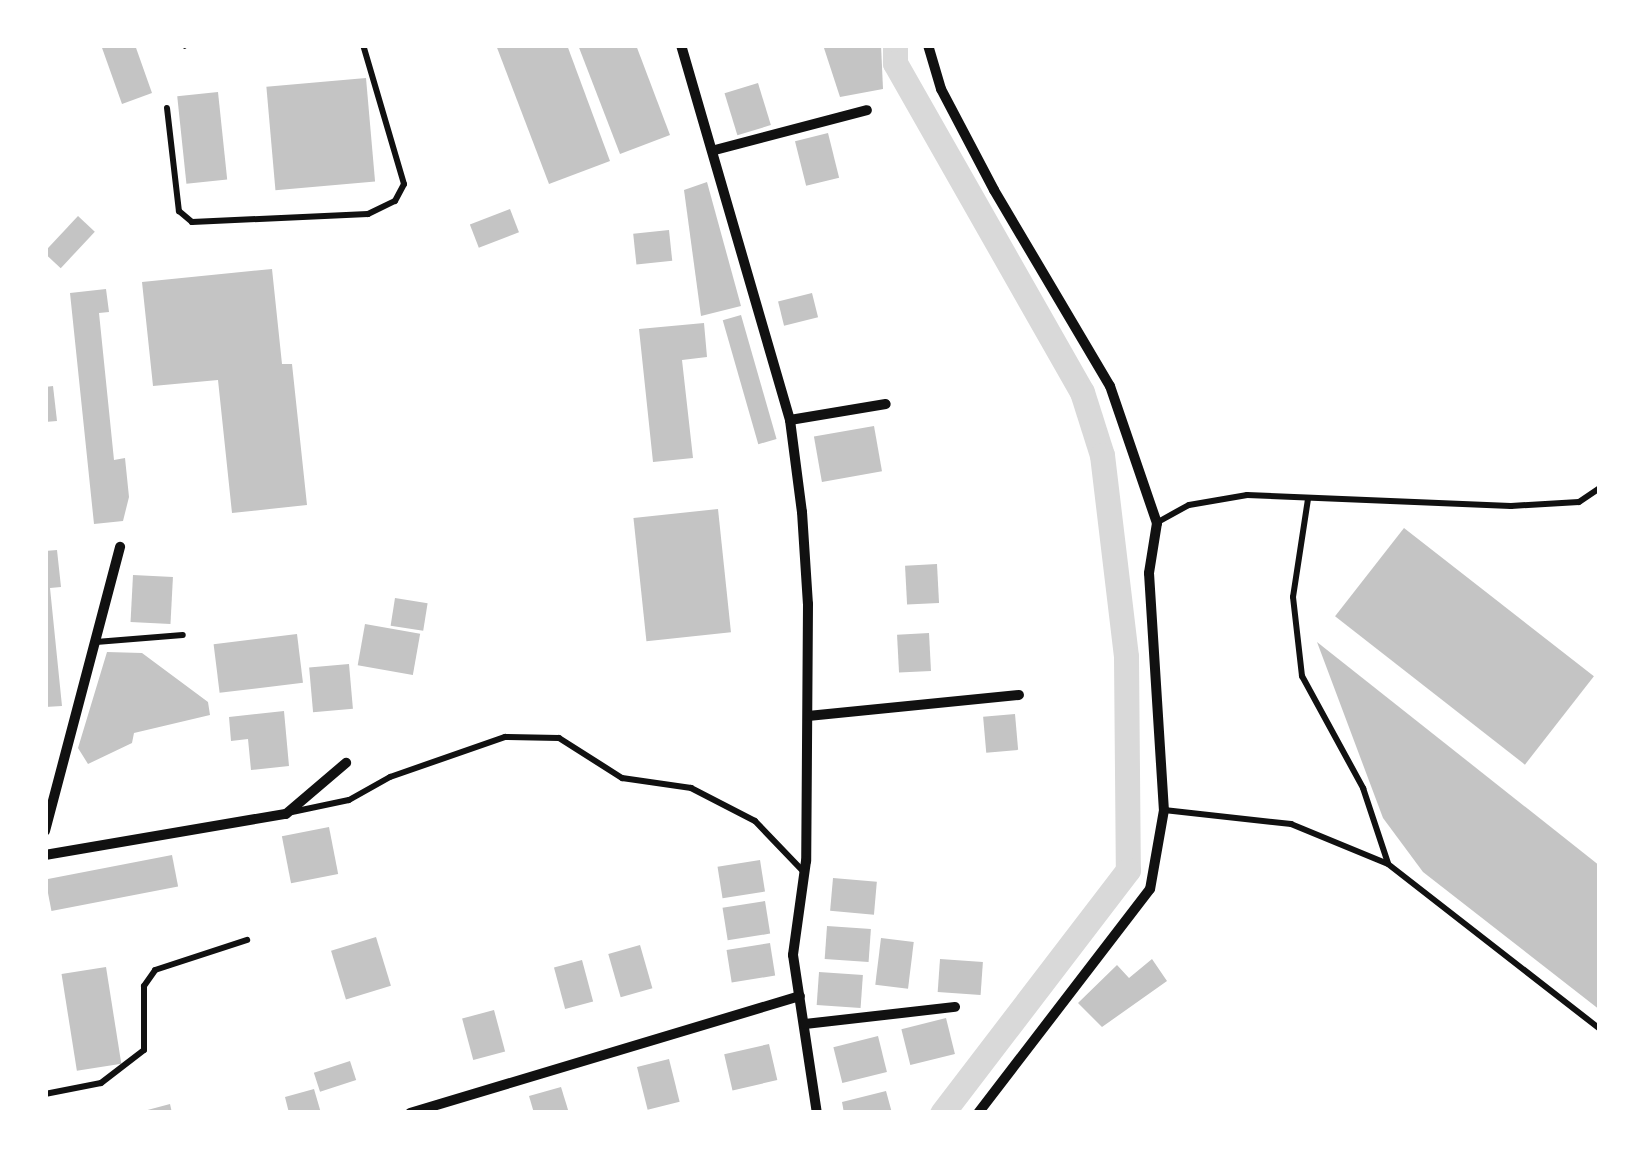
<!DOCTYPE html>
<html>
<head>
<meta charset="utf-8">
<style>
  body { margin:0 }
  #map { position:relative; width:1645px; height:1158px; overflow:hidden; background:#fff; font-family:"Public Sans",sans-serif }
  div>[style] { position:absolute }
  [style*='--x'] { left:calc(var(--x)*1px); top:calc(var(--y)*1px); width:calc(var(--w)*1px); rotate:calc(var(--a)*1deg) }
  .canal>* { height:25px; margin:-12.5px; padding:0 12.5px; transform-origin:12.5px; border-radius:12.5px; background:#d9d9d9 }
  .building>* { inset:0; background:#c4c4c4; transform-origin:0 0 }
  .service>* { height:6px; margin:-3px; padding:0 3px; transform-origin:3px; border-radius:3px; background:#111 }
  .minor>* { height:10px; margin:-5px; padding:0 5px; transform-origin:5px; border-radius:5px; background:#111 }
  span { translate:-50% -50%; white-space:nowrap; text-align:center; line-height:1.15; -webkit-text-stroke:8px #fff; paint-order:stroke }
  .frame { position:absolute; inset:0; border:48px solid #fff; pointer-events:none }
</style>
</head>
<body>
<div id="map">
  <div class="canal">
    <div style="--x:895;--y:45;--w:18;--a:90"></div>
    <div style="--x:895;--y:63;--w:378;--a:60.4"></div>
    <div style="--x:1082;--y:392;--w:66;--a:72.4"></div>
    <div style="--x:1102;--y:455;--w:203;--a:83.2"></div>
    <div style="--x:1126;--y:657;--w:213;--a:89.5"></div>
    <div style="--x:1128;--y:870;--w:306;--a:127.4"></div>
  </div>
  <div class="building">
    <div style="clip-path:polygon(101px 45px,135px 45px,152px 93px,122px 104px)"></div>
    <div style="clip-path:polygon(496px 45px,567px 45px,610px 161px,549px 184px)"></div>
    <div style="clip-path:polygon(578px 45px,636px 45px,670px 135px,620px 154px)"></div>
    <div style="clip-path:polygon(823px 45px,881px 45px,883px 89px,840px 97px)"></div>
    <div style="left:366px;top:78px;width:104px;height:100px;rotate:85deg"></div>
    <div style="left:758px;top:83px;width:44px;height:35px;rotate:73deg"></div>
    <div style="left:218px;top:92px;width:88px;height:41px;rotate:84deg"></div>
    <div style="left:828px;top:133px;width:46px;height:34px;rotate:76deg"></div>
    <div style="clip-path:polygon(707px 182px,741px 306px,701px 316px,684px 190px)"></div>
    <div style="left:510px;top:209px;width:25px;height:43px;rotate:69deg"></div>
    <div style="left:78px;top:216px;width:23px;height:50px;rotate:43deg"></div>
    <div style="left:669px;top:230px;width:31px;height:36px;rotate:84deg"></div>
    <div style="clip-path:polygon(272px 269px,282px 364px,292px 364px,307px 505px,232px 513px,218px 380px,153px 386px,142px 282px)"></div>
    <div style="clip-path:polygon(106px 289px,109px 312px,99px 313px,114px 460px,125px 458px,129px 497px,123px 521px,94px 524px,70px 293px)"></div>
    <div style="left:812px;top:293px;width:25px;height:35px;rotate:76deg"></div>
    <div style="left:741px;top:315px;width:129px;height:19px;rotate:74deg"></div>
    <div style="clip-path:polygon(704px 323px,707px 357px,682px 360px,693px 458px,653px 462px,639px 329px)"></div>
    <div style="clip-path:polygon(53px 386px,57px 421px,45px 422px,45px 387px)"></div>
    <div style="left:874px;top:426px;width:46px;height:61px;rotate:80deg"></div>
    <div style="left:718px;top:509px;width:124px;height:85px;rotate:84deg"></div>
    <div style="left:1404px;top:528px;width:241px;height:112px;rotate:38deg"></div>
    <div style="clip-path:polygon(57px 550px,61px 587px,50px 588px,62px 706px,45px 707px,45px 551px)"></div>
    <div style="left:937px;top:564px;width:39px;height:32px;rotate:87deg"></div>
    <div style="left:133px;top:575px;width:40px;height:47px;rotate:3deg"></div>
    <div style="left:395px;top:598px;width:33px;height:28px;rotate:9deg"></div>
    <div style="left:365px;top:624px;width:56px;height:42px;rotate:10deg"></div>
    <div style="left:929px;top:633px;width:38px;height:32px;rotate:87deg"></div>
    <div style="left:297px;top:634px;width:49px;height:84px;rotate:83deg"></div>
    <div style="clip-path:polygon(1317px 642px,1600px 866px,1600px 1010px,1423px 872px,1383px 818px)"></div>
    <div style="clip-path:polygon(107px 652px,142px 653px,208px 702px,210px 715px,134px 733px,132px 743px,88px 764px,78px 748px)"></div>
    <div style="left:349px;top:664px;width:45px;height:40px;rotate:85deg"></div>
    <div style="clip-path:polygon(284px 711px,289px 766px,251px 770px,248px 739px,231px 741px,229px 717px)"></div>
    <div style="left:1015px;top:714px;width:36px;height:32px;rotate:85deg"></div>
    <div style="left:329px;top:827px;width:48px;height:48px;rotate:79deg"></div>
    <div style="left:172px;top:855px;width:32px;height:129px;rotate:79deg"></div>
    <div style="left:760px;top:860px;width:32px;height:43px;rotate:81deg"></div>
    <div style="left:833px;top:878px;width:44px;height:33px;rotate:5deg"></div>
    <div style="left:765px;top:901px;width:33px;height:43px;rotate:81deg"></div>
    <div style="left:827px;top:926px;width:44px;height:33px;rotate:4deg"></div>
    <div style="left:376px;top:937px;width:51px;height:47px;rotate:73deg"></div>
    <div style="left:881px;top:938px;width:33px;height:47px;rotate:7deg"></div>
    <div style="left:770px;top:943px;width:33px;height:44px;rotate:81deg"></div>
    <div style="left:640px;top:945px;width:45px;height:33px;rotate:74deg"></div>
    <div style="left:940px;top:959px;width:43px;height:33px;rotate:4deg"></div>
    <div style="clip-path:polygon(1152px 959px,1167px 981px,1102px 1027px,1078px 1003px,1117px 965px,1129px 978px)"></div>
    <div style="left:582px;top:960px;width:43px;height:29px;rotate:75deg"></div>
    <div style="left:106px;top:967px;width:98px;height:45px;rotate:81deg"></div>
    <div style="left:819px;top:972px;width:44px;height:33px;rotate:4deg"></div>
    <div style="left:494px;top:1010px;width:43px;height:33px;rotate:75deg"></div>
    <div style="left:946px;top:1018px;width:37px;height:46px;rotate:76deg"></div>
    <div style="left:878px;top:1036px;width:37px;height:46px;rotate:76deg"></div>
    <div style="left:769px;top:1044px;width:37px;height:46px;rotate:77deg"></div>
    <div style="left:669px;top:1059px;width:44px;height:33px;rotate:76deg"></div>
    <div style="left:350px;top:1061px;width:20px;height:38px;rotate:72deg"></div>
    <div style="clip-path:polygon(561px 1087px,569px 1113px,534px 1113px,529px 1096px)"></div>
    <div style="clip-path:polygon(314px 1089px,321px 1113px,289px 1113px,285px 1097px)"></div>
    <div style="clip-path:polygon(886px 1091px,892px 1113px,844px 1113px,842px 1102px)"></div>
    <div style="clip-path:polygon(170px 1104px,172px 1113px,140px 1113px,140px 1112px)"></div>
  </div>
  <div class="service">
    <div style="--x:184;--y:45;--w:1;--a:45"></div>
    <div style="--x:167;--y:108;--w:104;--a:83.4"></div>
    <div style="--x:179;--y:211;--w:17;--a:40"></div>
    <div style="--x:192;--y:222;--w:176;--a:-2.6"></div>
    <div style="--x:368;--y:214;--w:30;--a:-26"></div>
    <div style="--x:395;--y:201;--w:19;--a:-62"></div>
    <div style="--x:404;--y:184;--w:145;--a:-106.4"></div>
    <div style="--x:1308;--y:499;--w:99;--a:98.7"></div>
    <div style="--x:1293;--y:597;--w:80;--a:83.5"></div>
    <div style="--x:1302;--y:676;--w:128;--a:61.4"></div>
    <div style="--x:1363;--y:788;--w:79;--a:71.6"></div>
    <div style="--x:1158;--y:522;--w:35;--a:-29"></div>
    <div style="--x:1189;--y:505;--w:59;--a:-9.8"></div>
    <div style="--x:1247;--y:495;--w:264;--a:2.4"></div>
    <div style="--x:1511;--y:506;--w:68;--a:-3.4"></div>
    <div style="--x:1579;--y:502;--w:25;--a:-34"></div>
    <div style="--x:96;--y:642;--w:87;--a:-4.6"></div>
    <div style="--x:1164;--y:810;--w:128;--a:6.3"></div>
    <div style="--x:1291;--y:824;--w:105;--a:22.4"></div>
    <div style="--x:1388;--y:864;--w:269;--a:37.9"></div>
    <div style="--x:292;--y:812;--w:58;--a:-11.9"></div>
    <div style="--x:349;--y:800;--w:47;--a:-29.3"></div>
    <div style="--x:390;--y:777;--w:122;--a:-19.2"></div>
    <div style="--x:505;--y:737;--w:54;--a:1.1"></div>
    <div style="--x:559;--y:738;--w:75;--a:32.4"></div>
    <div style="--x:622;--y:778;--w:70;--a:8.2"></div>
    <div style="--x:691;--y:788;--w:72;--a:27.3"></div>
    <div style="--x:755;--y:821;--w:68;--a:46.2"></div>
    <div style="--x:45;--y:1094;--w:57;--a:-11.1"></div>
    <div style="--x:101;--y:1083;--w:54;--a:-37.5"></div>
    <div style="--x:144;--y:1050;--w:64;--a:-90"></div>
    <div style="--x:144;--y:986;--w:19;--a:-55"></div>
    <div style="--x:155;--y:970;--w:97;--a:-18.1"></div>
  </div>
  <div class="minor">
    <div style="--x:681;--y:45;--w:391;--a:73.8"></div>
    <div style="--x:790;--y:420;--w:93;--a:82.6"></div>
    <div style="--x:802;--y:512;--w:92;--a:86.3"></div>
    <div style="--x:808;--y:604;--w:257;--a:90.4"></div>
    <div style="--x:806;--y:861;--w:95;--a:97.9"></div>
    <div style="--x:793;--y:955;--w:160;--a:81.4"></div>
    <div style="--x:928;--y:45;--w:46;--a:73.5"></div>
    <div style="--x:941;--y:89;--w:114;--a:62.3"></div>
    <div style="--x:994;--y:190;--w:228;--a:59.4"></div>
    <div style="--x:1110;--y:386;--w:145;--a:71.1"></div>
    <div style="--x:1157;--y:523;--w:51;--a:99.1"></div>
    <div style="--x:1149;--y:573;--w:237;--a:86.4"></div>
    <div style="--x:1164;--y:810;--w:80;--a:100"></div>
    <div style="--x:1150;--y:889;--w:282;--a:127.5"></div>
    <div style="--x:715;--y:150;--w:157;--a:-14.7"></div>
    <div style="--x:790;--y:420;--w:97;--a:-9.5"></div>
    <div style="--x:808;--y:716;--w:212;--a:-5.7"></div>
    <div style="--x:45;--y:831;--w:294;--a:-75.2"></div>
    <div style="--x:45;--y:855;--w:244;--a:-9.7"></div>
    <div style="--x:286;--y:814;--w:79;--a:-40.4"></div>
    <div style="--x:805;--y:1024;--w:151;--a:-6.5"></div>
    <div style="--x:410;--y:1113;--w:407;--a:-16.7"></div>
  </div>
  <div class="frame"></div>
</div>
</body>
</html>
